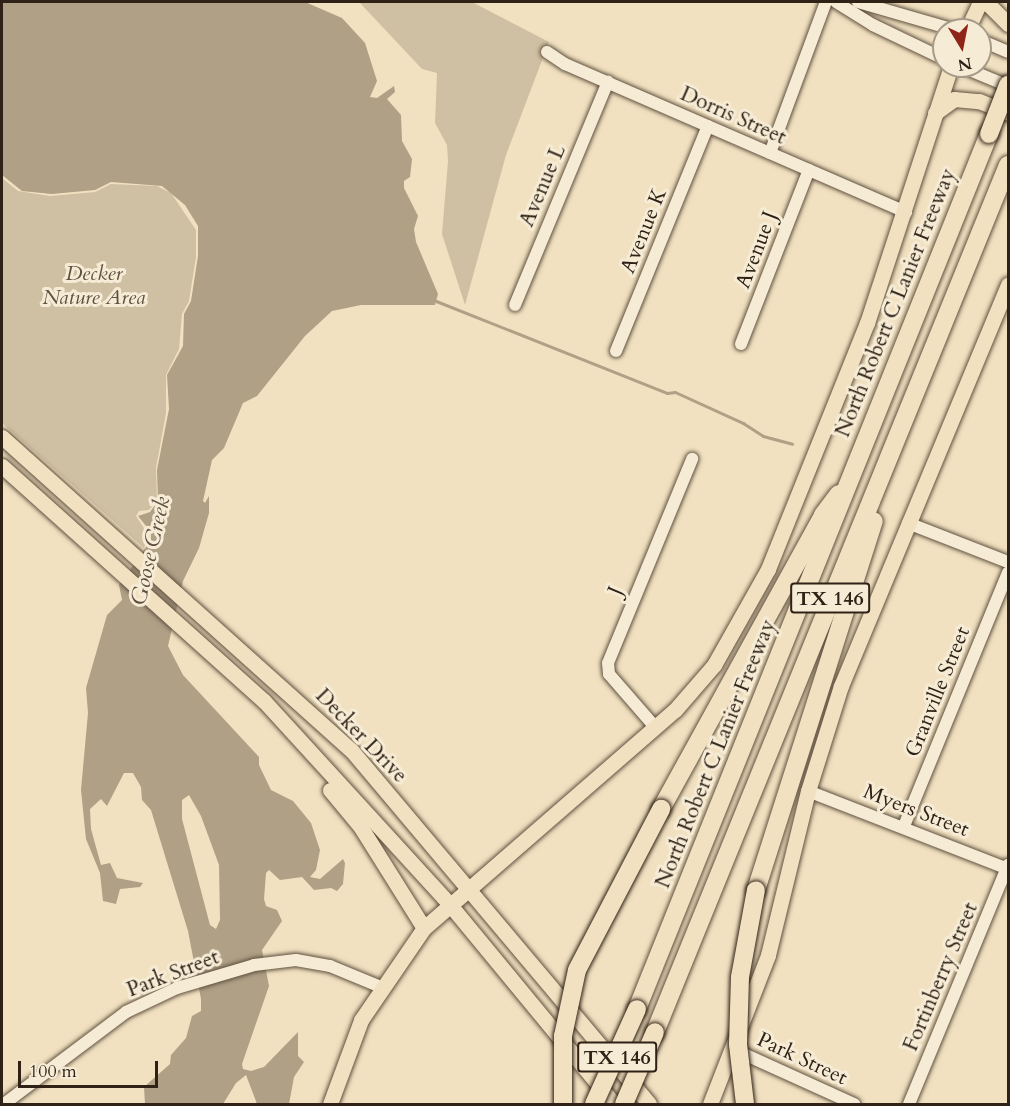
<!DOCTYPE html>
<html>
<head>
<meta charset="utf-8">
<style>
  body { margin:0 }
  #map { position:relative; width:1010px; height:1106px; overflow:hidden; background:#f1e1c0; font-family:Cardo,serif }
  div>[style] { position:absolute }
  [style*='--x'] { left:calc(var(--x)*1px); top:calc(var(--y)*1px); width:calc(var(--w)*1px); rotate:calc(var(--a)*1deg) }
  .green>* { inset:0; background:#d0c0a3 }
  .water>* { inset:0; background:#afa086 }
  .stream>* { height:3px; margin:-1.5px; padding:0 1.5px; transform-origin:1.5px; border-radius:1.5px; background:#afa086 }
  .roads { filter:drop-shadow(0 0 2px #605140) drop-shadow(0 0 2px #605140) }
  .minor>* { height:12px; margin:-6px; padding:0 6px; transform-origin:6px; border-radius:6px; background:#f6ecd6 }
  .major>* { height:15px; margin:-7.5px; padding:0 7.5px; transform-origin:7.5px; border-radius:7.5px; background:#f1e1c0 }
  .highway>* { height:18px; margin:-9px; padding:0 9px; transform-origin:9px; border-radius:9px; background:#f1e1c0 }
  .bridges { filter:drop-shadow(0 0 2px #2f2115) drop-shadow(0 0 2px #2f2115) }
  .highway-bridge>* { height:18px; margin:-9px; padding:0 9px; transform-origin:9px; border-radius:9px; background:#f1e1c0 }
  span { translate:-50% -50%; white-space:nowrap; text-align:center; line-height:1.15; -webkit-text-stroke:6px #f6ecd6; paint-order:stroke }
  .shield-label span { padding:2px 4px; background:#f6ecd6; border:2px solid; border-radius:4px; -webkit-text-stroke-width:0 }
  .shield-label { font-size:20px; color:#2f2115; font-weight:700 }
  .street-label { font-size:21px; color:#2f2115 }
  .park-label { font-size:21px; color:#5f5140; font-style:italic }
  .water-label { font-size:22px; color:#5c4d3d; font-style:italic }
  .frame { position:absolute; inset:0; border:3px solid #2f2115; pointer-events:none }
  .north { position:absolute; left:932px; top:18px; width:60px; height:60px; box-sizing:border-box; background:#f6ecd6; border:2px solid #a69b89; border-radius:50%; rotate:170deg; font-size:16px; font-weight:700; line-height:24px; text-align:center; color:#2f2115 }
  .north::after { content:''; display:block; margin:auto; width:21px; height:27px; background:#8f2418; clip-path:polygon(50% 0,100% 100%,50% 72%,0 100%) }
  .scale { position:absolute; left:18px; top:1061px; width:140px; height:27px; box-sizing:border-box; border:3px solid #2f2115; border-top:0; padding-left:8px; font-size:18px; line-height:21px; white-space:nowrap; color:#2f2115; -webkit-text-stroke:4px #f6ecd6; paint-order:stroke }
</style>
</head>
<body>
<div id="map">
  <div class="green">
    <div style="clip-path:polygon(359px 2px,472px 2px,549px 42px,506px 155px,465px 305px,442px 234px,448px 161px,447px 145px,435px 123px,437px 73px,422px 69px)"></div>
    <div style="clip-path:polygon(2px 178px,18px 191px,50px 196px,95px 192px,111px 184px,157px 186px,171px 193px,196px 230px,196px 257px,189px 301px,182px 314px,179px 349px,166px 375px,166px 413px,156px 468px,157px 500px,149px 510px,139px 511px,136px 516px,149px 536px,144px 548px,2px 423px)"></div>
  </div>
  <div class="water">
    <div style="clip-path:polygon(evenodd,2px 2px,305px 2px,342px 18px,365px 43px,377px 81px,370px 97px,377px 98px,394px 86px,395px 92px,387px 99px,401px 115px,402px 141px,412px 159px,410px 177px,404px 181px,404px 188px,418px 216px,414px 229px,416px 242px,438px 294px,435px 305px,361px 305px,332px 311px,305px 336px,257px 396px,243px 403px,224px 448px,212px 460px,203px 501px,205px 503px,209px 496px,209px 513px,199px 548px,183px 581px,168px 646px,183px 675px,259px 757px,259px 765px,271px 790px,293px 801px,311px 823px,320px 850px,316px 870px,310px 877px,320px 879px,343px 859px,345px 863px,343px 884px,337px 891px,331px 888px,314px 890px,302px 877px,280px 880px,269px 870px,266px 873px,264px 899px,266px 906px,277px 910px,282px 921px,262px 950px,269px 986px,242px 1064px,243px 1069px,251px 1071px,264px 1067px,298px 1032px,298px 1056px,304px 1062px,294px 1077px,289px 1104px,257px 1104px,246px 1075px,236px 1083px,223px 1104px,145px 1104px,144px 1087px,170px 1064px,171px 1055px,186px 1038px,192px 1016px,201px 1011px,201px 999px,188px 931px,151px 810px,142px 800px,141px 787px,133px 773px,124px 773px,107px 806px,101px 799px,90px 809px,91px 829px,101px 865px,110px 863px,117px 878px,143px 883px,140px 887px,120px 889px,116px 904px,103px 901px,100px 873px,86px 839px,81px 790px,88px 713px,86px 688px,107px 615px,122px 600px,119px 585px,151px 540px,151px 532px,138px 516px,150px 512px,158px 501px,157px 470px,169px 409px,167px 375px,183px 346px,184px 314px,191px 301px,198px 256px,198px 226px,185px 205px,162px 186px,111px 182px,95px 190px,52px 194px,22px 191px,2px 175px,2px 2px,189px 795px,201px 816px,219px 865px,220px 920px,216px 929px,210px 925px,182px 819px,182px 800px,189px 795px)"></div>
  </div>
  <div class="stream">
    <div style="--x:436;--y:301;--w:249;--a:21.7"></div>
    <div style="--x:667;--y:393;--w:8;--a:-7"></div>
    <div style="--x:675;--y:392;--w:75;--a:24.5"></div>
    <div style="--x:743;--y:423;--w:24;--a:33"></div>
    <div style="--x:763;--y:436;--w:30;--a:15"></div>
  </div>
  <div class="roads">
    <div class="minor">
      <div style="--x:836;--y:2;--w:44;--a:31.9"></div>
      <div style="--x:873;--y:25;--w:79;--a:25.6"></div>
      <div style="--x:858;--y:2;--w:101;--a:16.1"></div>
      <div style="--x:980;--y:40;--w:30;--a:23"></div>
      <div style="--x:547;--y:52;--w:22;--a:34"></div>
      <div style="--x:565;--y:64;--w:372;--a:23.5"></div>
      <div style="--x:960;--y:66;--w:52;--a:22.6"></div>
      <div style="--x:770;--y:153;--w:161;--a:-69.7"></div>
      <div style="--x:515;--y:305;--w:242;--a:-67.4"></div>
      <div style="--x:741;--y:344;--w:187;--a:-68.7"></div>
      <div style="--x:616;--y:351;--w:243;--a:-67.8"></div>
      <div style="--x:908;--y:523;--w:107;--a:21.3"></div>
      <div style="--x:655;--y:727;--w:70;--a:-131"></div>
      <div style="--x:609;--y:674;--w:11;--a:-95"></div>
      <div style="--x:608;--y:663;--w:221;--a:-67.6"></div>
      <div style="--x:808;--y:791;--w:215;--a:21.3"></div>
      <div style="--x:904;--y:826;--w:274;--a:-67.7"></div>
      <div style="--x:735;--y:1050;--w:131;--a:24.4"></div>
      <div style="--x:4;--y:1104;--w:153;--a:-37"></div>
      <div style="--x:126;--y:1012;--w:56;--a:-25.2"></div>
      <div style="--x:177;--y:988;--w:80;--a:-16.6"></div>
      <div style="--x:254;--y:965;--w:42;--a:-6.8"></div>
      <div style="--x:296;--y:960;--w:35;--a:10"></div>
      <div style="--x:330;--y:966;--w:55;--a:22.4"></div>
      <div style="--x:909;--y:1104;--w:259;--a:-67.5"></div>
    </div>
    <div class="major">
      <div style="--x:986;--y:2;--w:31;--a:45"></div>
      <div style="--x:967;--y:30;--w:31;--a:-65"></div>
      <div style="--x:935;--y:113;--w:24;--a:-36"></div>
      <div style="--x:954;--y:99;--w:25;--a:5"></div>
      <div style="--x:979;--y:101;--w:31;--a:22"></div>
      <div style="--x:2;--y:437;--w:470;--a:41.9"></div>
      <div style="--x:352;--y:751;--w:461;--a:49.9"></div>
      <div style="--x:2;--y:466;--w:352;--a:41.9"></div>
      <div style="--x:264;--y:701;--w:277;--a:47.6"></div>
      <div style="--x:451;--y:906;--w:256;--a:50.5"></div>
      <div style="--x:330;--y:790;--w:47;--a:50.2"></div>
      <div style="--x:360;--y:826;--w:120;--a:57.9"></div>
      <div style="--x:330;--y:1104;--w:90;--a:-69.7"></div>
      <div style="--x:361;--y:1020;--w:112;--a:-55.6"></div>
      <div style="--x:424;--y:928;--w:332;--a:-41"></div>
      <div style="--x:675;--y:710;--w:60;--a:-49.1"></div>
      <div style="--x:714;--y:665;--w:110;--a:-60.6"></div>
      <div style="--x:768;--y:569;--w:265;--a:-68.1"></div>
      <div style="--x:867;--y:323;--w:270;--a:-71.9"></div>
      <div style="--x:710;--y:1104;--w:160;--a:-68.7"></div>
      <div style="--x:768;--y:955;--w:169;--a:-76.3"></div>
      <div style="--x:808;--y:791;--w:110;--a:-72.6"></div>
      <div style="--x:841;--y:686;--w:435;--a:-67.4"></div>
    </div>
    <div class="highway">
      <div style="--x:661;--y:809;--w:336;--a:-61.1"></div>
      <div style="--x:823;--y:515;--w:26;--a:-53"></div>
      <div style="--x:756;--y:890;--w:387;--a:-72.3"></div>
      <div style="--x:637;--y:1009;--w:943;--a:-68.09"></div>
      <div style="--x:655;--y:1032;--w:936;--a:-67.85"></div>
    </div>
  </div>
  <div class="bridges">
    <div class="highway-bridge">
      <div style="--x:989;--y:134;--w:53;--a:-68.8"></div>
      <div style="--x:563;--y:1104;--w:68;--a:-90"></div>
      <div style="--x:563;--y:1036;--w:67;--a:-78"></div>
      <div style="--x:577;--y:970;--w:182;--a:-62.4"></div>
      <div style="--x:594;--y:1104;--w:104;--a:-65.6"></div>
      <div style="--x:624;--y:1104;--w:78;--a:-66.7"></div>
      <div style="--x:745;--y:1104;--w:60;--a:-96.7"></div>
      <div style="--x:738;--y:1044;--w:67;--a:-88.3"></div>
      <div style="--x:740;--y:977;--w:88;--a:-79.6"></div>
    </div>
  </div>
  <div class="shield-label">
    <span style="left:830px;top:598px">TX 146</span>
    <span style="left:617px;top:1057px">TX 146</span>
  </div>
  <div class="street-label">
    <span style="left:733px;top:116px;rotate:24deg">Dorris Street</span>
    <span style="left:543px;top:186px;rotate:-67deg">Avenue L</span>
    <span style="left:644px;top:231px;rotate:-68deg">Avenue K</span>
    <span style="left:757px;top:250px;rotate:-69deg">Avenue J</span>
    <span style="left:896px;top:303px;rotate:-68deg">North Robert C Lanier Freeway</span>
    <span style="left:616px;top:591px;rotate:-67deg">J</span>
    <span style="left:938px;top:692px;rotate:-68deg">Granville Street</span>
    <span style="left:361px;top:736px;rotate:46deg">Decker Drive</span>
    <span style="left:716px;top:754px;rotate:-68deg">North Robert C Lanier Freeway</span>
    <span style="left:916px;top:811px;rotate:21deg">Myers Street</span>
    <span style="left:173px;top:974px;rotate:-21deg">Park Street</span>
    <span style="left:941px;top:977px;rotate:-67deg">Fortinberry Street</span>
    <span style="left:802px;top:1059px;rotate:25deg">Park Street</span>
  </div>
  <div class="park-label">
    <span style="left:94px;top:286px">Decker<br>Nature Area</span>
  </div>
  <div class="water-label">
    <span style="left:151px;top:551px;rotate:-77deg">Goose Creek</span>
  </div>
  <div class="frame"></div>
  <div class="north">N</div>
  <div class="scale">100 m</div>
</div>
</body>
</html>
